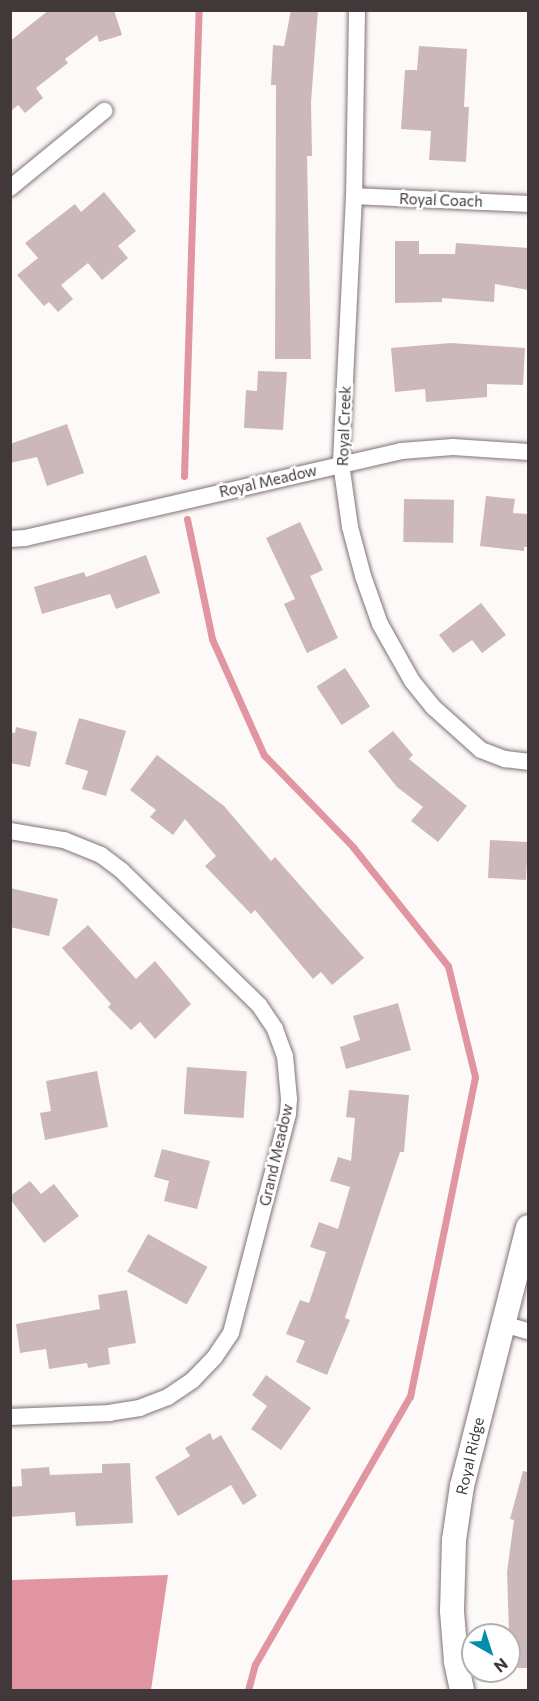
<!DOCTYPE html>
<html>
<head>
<meta charset="utf-8">
<style>
  body { margin:0 }
  #map { position:relative; width:539px; height:1701px; overflow:hidden; background:#fdf9f9; font-family:Commissioner,sans-serif }
  div>[style] { position:absolute }
  [style*='--x'] { left:calc(var(--x)*1px); top:calc(var(--y)*1px); width:calc(var(--w)*1px); rotate:calc(var(--a)*1deg) }
  .water>* { inset:0; background:#e195a0 }
  .stream>* { height:7px; margin:-3.5px; padding:0 3.5px; transform-origin:3.5px; border-radius:3.5px; background:#e195a0 }
  .building>* { inset:0; background:#ccb8bb; transform-origin:0 0 }
  .roads { filter:drop-shadow(0 0 2px #837174) drop-shadow(0 0 2px #837174) }
  .street>* { height:16px; margin:-8px; padding:0 8px; transform-origin:8px; border-radius:8px; background:#fff }
  .secondary>* { height:24px; margin:-12px; padding:0 12px; transform-origin:12px; border-radius:12px; background:#fff }
  span { translate:-50% -50%; white-space:nowrap; text-align:center; line-height:1.15; -webkit-text-stroke:5px #fff; paint-order:stroke }
  .street-label { font-size:15px; color:#413939 }
  .frame { position:absolute; inset:0; border:12px solid #413939; pointer-events:none }
  .north { position:absolute; left:461px; top:1623px; width:60px; height:60px; box-sizing:border-box; background:#fff; border:2px solid #b3b0b0; border-radius:50%; rotate:141deg; font-size:16px; font-weight:700; line-height:24px; text-align:center; color:#413939 }
  .north::after { content:''; display:block; margin:auto; width:21px; height:27px; background:#028dab; clip-path:polygon(50% 0,100% 100%,50% 72%,0 100%) }
</style>
</head>
<body>
<div id="map">
  <div class="water">
    <div style="clip-path:polygon(168px 1575px,151px 1690px,11px 1690px,11px 1580px)"></div>
  </div>
  <div class="stream">
    <div style="--x:184;--y:476;--w:466;--a:-88.2"></div>
    <div style="--x:187;--y:519;--w:123;--a:78.2"></div>
    <div style="--x:212;--y:639;--w:127;--a:65.9"></div>
    <div style="--x:264;--y:755;--w:128;--a:45.9"></div>
    <div style="--x:353;--y:847;--w:152;--a:51.4"></div>
    <div style="--x:448;--y:966;--w:114;--a:76.3"></div>
    <div style="--x:475;--y:1077;--w:326;--a:101.5"></div>
    <div style="--x:410;--y:1396;--w:310;--a:120"></div>
    <div style="--x:255;--y:1664;--w:27;--a:105"></div>
  </div>
  <div class="building">
    <div style="clip-path:polygon(49px 10px,114px 10px,122px 35px,99px 42px,97px 35px,65px 59px,68px 63px,36px 88px,43px 98px,25px 113px,18px 105px,10px 112px,10px 41px)"></div>
    <div style="clip-path:polygon(291px 10px,318px 10px,311px 102px,312px 156px,307px 156px,311px 359px,275px 359px,276px 85px,271px 85px,273px 45px,284px 46px)"></div>
    <div style="clip-path:polygon(419px 46px,467px 49px,464px 107px,469px 107px,466px 162px,429px 160px,431px 131px,401px 129px,405px 70px,417px 70px)"></div>
    <div style="clip-path:polygon(104px 192px,136px 231px,118px 246px,128px 258px,102px 280px,88px 263px,61px 285px,73px 299px,58px 312px,49px 302px,44px 306px,17px 275px,38px 258px,25px 243px,75px 204px,81px 212px)"></div>
    <div style="clip-path:polygon(395px 241px,419px 241px,419px 254px,455px 254px,456px 243px,528px 248px,528px 290px,495px 284px,494px 302px,442px 298px,442px 302px,395px 303px)"></div>
    <div style="clip-path:polygon(451px 343px,525px 348px,523px 385px,487px 384px,487px 397px,426px 402px,425px 389px,395px 392px,391px 348px)"></div>
    <div style="clip-path:polygon(258px 371px,287px 372px,283px 430px,244px 428px,246px 390px,257px 391px)"></div>
    <div style="clip-path:polygon(67px 424px,84px 473px,47px 486px,37px 457px,10px 463px,10px 444px)"></div>
    <div style="clip-path:polygon(486px 496px,515px 499px,513px 513px,528px 514px,528px 547px,524px 547px,524px 551px,480px 546px)"></div>
    <div style="left:404px;top:499px;width:50px;height:43px;rotate:1deg"></div>
    <div style="clip-path:polygon(300px 522px,323px 570px,310px 576px,338px 638px,307px 653px,284px 604px,295px 599px,266px 538px)"></div>
    <div style="clip-path:polygon(146px 555px,160px 593px,116px 609px,110px 594px,42px 614px,34px 587px,84px 572px,86px 577px)"></div>
    <div style="clip-path:polygon(481px 603px,506px 635px,482px 653px,472px 640px,453px 653px,439px 635px)"></div>
    <div style="left:345px;top:668px;width:46px;height:34px;rotate:57deg"></div>
    <div style="clip-path:polygon(79px 718px,126px 731px,106px 796px,82px 789px,88px 771px,65px 764px)"></div>
    <div style="clip-path:polygon(16px 727px,37px 732px,30px 767px,10px 763px,10px 732px,15px 733px)"></div>
    <div style="clip-path:polygon(393px 731px,413px 755px,409px 759px,467px 806px,438px 842px,411px 821px,423px 807px,397px 787px,368px 751px)"></div>
    <div style="clip-path:polygon(157px 755px,224px 806px,271px 861px,275px 857px,364px 958px,332px 985px,321px 972px,313px 979px,255px 910px,251px 914px,205px 866px,216px 856px,185px 819px,173px 835px,150px 817px,156px 810px,130px 790px)"></div>
    <div style="left:490px;top:840px;width:38px;height:38px;rotate:3deg"></div>
    <div style="clip-path:polygon(10px 888px,58px 899px,49px 936px,10px 927px)"></div>
    <div style="clip-path:polygon(88px 925px,136px 979px,155px 961px,191px 1004px,155px 1039px,140px 1022px,131px 1030px,108px 1007px,111px 1004px,62px 948px)"></div>
    <div style="clip-path:polygon(398px 1003px,411px 1050px,346px 1069px,340px 1047px,360px 1040px,353px 1016px)"></div>
    <div style="left:187px;top:1067px;width:60px;height:47px;rotate:4deg"></div>
    <div style="clip-path:polygon(97px 1071px,108px 1127px,45px 1140px,40px 1113px,51px 1111px,46px 1081px)"></div>
    <div style="clip-path:polygon(349px 1090px,409px 1095px,404px 1152px,400px 1152px,345px 1318px,350px 1320px,327px 1375px,296px 1362px,305px 1341px,286px 1334px,300px 1300px,309px 1303px,326px 1252px,310px 1247px,319px 1222px,338px 1229px,350px 1187px,330px 1181px,338px 1157px,351px 1161px,355px 1118px,346px 1117px)"></div>
    <div style="clip-path:polygon(162px 1149px,210px 1161px,197px 1209px,164px 1201px,169px 1181px,154px 1177px)"></div>
    <div style="clip-path:polygon(30px 1181px,41px 1194px,54px 1184px,79px 1216px,44px 1243px,10px 1199px,10px 1196px)"></div>
    <div style="left:148px;top:1234px;width:68px;height:43px;rotate:29deg"></div>
    <div style="clip-path:polygon(127px 1290px,136px 1343px,108px 1348px,110px 1364px,88px 1368px,87px 1363px,49px 1369px,46px 1349px,20px 1353px,16px 1324px,100px 1309px,98px 1295px)"></div>
    <div style="clip-path:polygon(266px 1375px,311px 1408px,281px 1450px,251px 1429px,267px 1406px,252px 1395px)"></div>
    <div style="clip-path:polygon(210px 1433px,213px 1440px,221px 1435px,257px 1496px,243px 1505px,231px 1485px,178px 1516px,155px 1477px,190px 1456px,185px 1448px)"></div>
    <div style="clip-path:polygon(130px 1463px,133px 1523px,76px 1526px,75px 1512px,10px 1517px,10px 1487px,22px 1486px,21px 1469px,49px 1467px,50px 1475px,102px 1473px,102px 1464px)"></div>
    <div style="clip-path:polygon(523px 1471px,528px 1472px,528px 1668px,518px 1668px,513px 1633px,509px 1633px,507px 1572px,514px 1520px,510px 1519px)"></div>
  </div>
  <div class="roads">
    <div class="street">
      <div style="--x:357;--y:10;--w:186;--a:90.9"></div>
      <div style="--x:354;--y:196;--w:267;--a:92.8"></div>
      <div style="--x:341;--y:463;--w:65;--a:82"></div>
      <div style="--x:350;--y:527;--w:51;--a:75.1"></div>
      <div style="--x:363;--y:576;--w:51;--a:70.5"></div>
      <div style="--x:380;--y:624;--w:65;--a:60.7"></div>
      <div style="--x:412;--y:681;--w:33;--a:51"></div>
      <div style="--x:433;--y:707;--w:64;--a:41.9"></div>
      <div style="--x:481;--y:750;--w:26;--a:21"></div>
      <div style="--x:505;--y:759;--w:23;--a:7"></div>
      <div style="--x:10;--y:188;--w:122;--a:-39.3"></div>
      <div style="--x:354;--y:196;--w:174;--a:2.6"></div>
      <div style="--x:10;--y:539;--w:15;--a:-4"></div>
      <div style="--x:25;--y:538;--w:386;--a:-13"></div>
      <div style="--x:401;--y:451;--w:52;--a:-4.4"></div>
      <div style="--x:453;--y:447;--w:75;--a:3.8"></div>
      <div style="--x:10;--y:831;--w:55;--a:9.5"></div>
      <div style="--x:64;--y:840;--w:40;--a:22"></div>
      <div style="--x:101;--y:855;--w:26;--a:37"></div>
      <div style="--x:122;--y:871;--w:192;--a:44.4"></div>
      <div style="--x:259;--y:1005;--w:29;--a:56"></div>
      <div style="--x:275;--y:1029;--w:29;--a:70"></div>
      <div style="--x:285;--y:1056;--w:43;--a:84.7"></div>
      <div style="--x:289;--y:1099;--w:15;--a:94"></div>
      <div style="--x:288;--y:1114;--w:226;--a:104.6"></div>
      <div style="--x:231;--y:1333;--w:30;--a:124"></div>
      <div style="--x:214;--y:1358;--w:30;--a:134"></div>
      <div style="--x:193;--y:1380;--w:30;--a:146"></div>
      <div style="--x:168;--y:1397;--w:30;--a:159"></div>
      <div style="--x:140;--y:1408;--w:30;--a:171"></div>
      <div style="--x:110;--y:1413;--w:100;--a:177.7"></div>
      <div style="--x:503;--y:1324;--w:26;--a:16"></div>
    </div>
    <div class="secondary">
      <div style="--x:462;--y:1690;--w:30;--a:-102"></div>
      <div style="--x:456;--y:1661;--w:50;--a:-94.6"></div>
      <div style="--x:452;--y:1611;--w:71;--a:-88.4"></div>
      <div style="--x:454;--y:1540;--w:55;--a:-81.6"></div>
      <div style="--x:462;--y:1486;--w:267;--a:-75.7"></div>
    </div>
  </div>
  <div class="street-label">
    <span style="left:441px;top:200px;rotate:2deg">Royal Coach</span>
    <span style="left:344px;top:426px;rotate:-88deg">Royal Creek</span>
    <span style="left:268px;top:481px;rotate:-13deg">Royal Meadow</span>
    <span style="left:276px;top:1155px;rotate:-77deg">Grand Meadow</span>
    <span style="left:470px;top:1456px;rotate:-77deg">Royal Ridge</span>
  </div>
  <div class="frame"></div>
  <div class="north">N</div>
</div>
</body>
</html>
